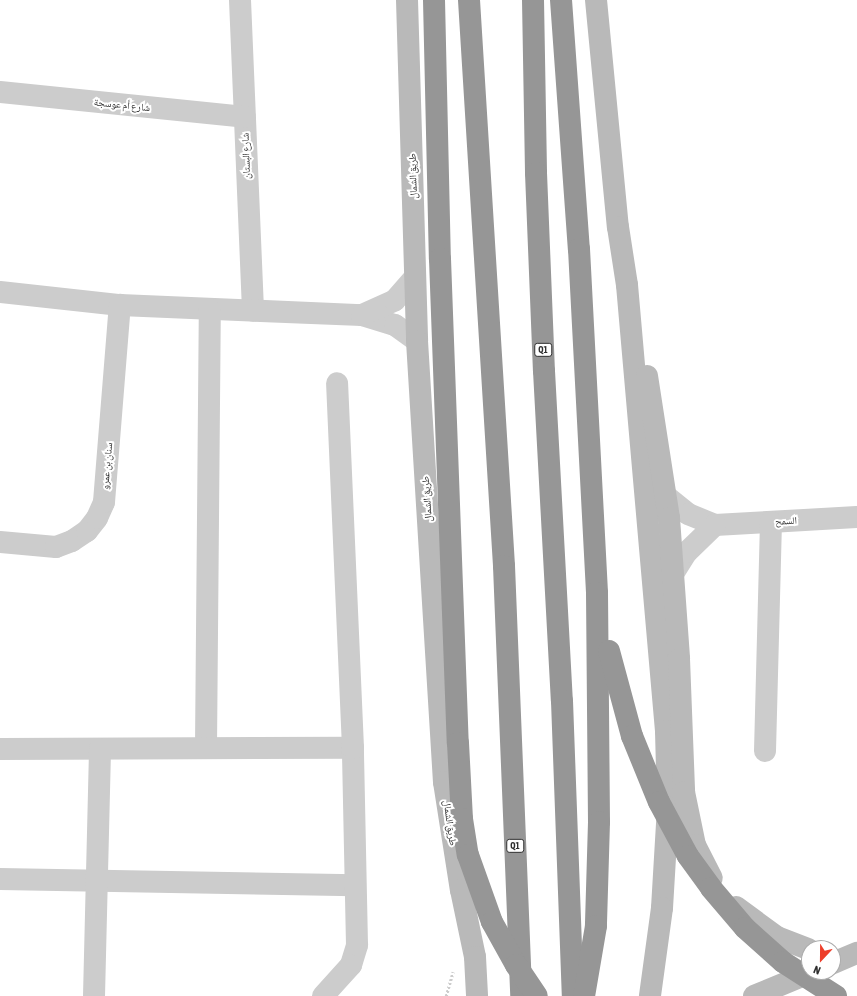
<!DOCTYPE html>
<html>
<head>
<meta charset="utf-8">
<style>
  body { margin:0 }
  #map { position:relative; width:857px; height:996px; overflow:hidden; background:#fff; font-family:"Asap Condensed","Noto Naskh Arabic",sans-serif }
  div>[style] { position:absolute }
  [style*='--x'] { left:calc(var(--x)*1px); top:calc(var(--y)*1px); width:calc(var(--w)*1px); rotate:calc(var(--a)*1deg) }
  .path>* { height:2.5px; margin-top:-1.25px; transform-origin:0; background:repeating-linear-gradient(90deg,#ccc 0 2px,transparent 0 4px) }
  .street>* { height:22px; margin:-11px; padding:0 11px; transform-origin:11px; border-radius:11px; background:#ccc }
  .secondary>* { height:22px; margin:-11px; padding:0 11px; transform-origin:11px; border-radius:11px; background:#b9b9b9 }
  .highway>* { height:22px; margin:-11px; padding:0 11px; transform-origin:11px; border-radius:11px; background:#969696 }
  .highway-bridge>* { height:22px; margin:-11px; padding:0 11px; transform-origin:11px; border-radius:11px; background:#969696 }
  span { translate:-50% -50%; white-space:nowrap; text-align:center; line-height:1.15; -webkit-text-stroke:4px #fff; paint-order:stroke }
  .shield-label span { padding:1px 3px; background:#fff; border:1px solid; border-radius:3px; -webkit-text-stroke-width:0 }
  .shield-label { font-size:9px; color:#2f2f2f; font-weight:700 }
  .street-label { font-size:10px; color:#2f2f2f }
  .north { position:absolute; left:801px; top:940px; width:40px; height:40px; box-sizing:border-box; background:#fff; border:1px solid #acacac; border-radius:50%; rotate:202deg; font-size:11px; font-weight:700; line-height:16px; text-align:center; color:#2f2f2f }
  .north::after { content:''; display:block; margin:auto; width:14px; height:18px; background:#ed3e2a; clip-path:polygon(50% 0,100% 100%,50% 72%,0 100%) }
</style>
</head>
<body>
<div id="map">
  <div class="path">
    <div style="--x:446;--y:996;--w:25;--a:-74"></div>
  </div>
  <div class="street">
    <div style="--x:240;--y:0;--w:311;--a:87.6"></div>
    <div style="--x:0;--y:92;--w:246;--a:5.8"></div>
    <div style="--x:0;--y:292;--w:121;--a:6.2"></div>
    <div style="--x:120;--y:305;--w:242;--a:2.4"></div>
    <div style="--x:362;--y:315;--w:34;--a:17"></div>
    <div style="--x:395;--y:325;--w:27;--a:36"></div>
    <div style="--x:362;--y:315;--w:36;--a:-24"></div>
    <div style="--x:395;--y:300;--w:30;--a:-49"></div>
    <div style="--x:666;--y:496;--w:28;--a:39"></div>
    <div style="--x:688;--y:514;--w:29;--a:22"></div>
    <div style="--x:715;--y:525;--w:142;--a:-3.2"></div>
    <div style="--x:0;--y:542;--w:56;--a:5.1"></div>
    <div style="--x:56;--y:547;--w:17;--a:-21"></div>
    <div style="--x:72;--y:541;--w:18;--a:-34"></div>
    <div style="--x:87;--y:531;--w:16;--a:-52"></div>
    <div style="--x:97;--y:518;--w:17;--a:-66"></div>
    <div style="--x:104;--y:502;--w:198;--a:-85.4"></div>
    <div style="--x:673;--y:574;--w:26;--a:-58"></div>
    <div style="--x:687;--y:552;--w:39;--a:-44"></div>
    <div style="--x:206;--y:747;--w:437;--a:-89.5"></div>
    <div style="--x:0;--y:749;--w:353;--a:-0.2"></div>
    <div style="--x:765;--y:751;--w:229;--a:-88.5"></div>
    <div style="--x:0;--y:879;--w:355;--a:1"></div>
    <div style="--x:94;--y:996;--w:247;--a:-88.6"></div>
    <div style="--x:323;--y:996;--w:42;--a:-47.9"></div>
    <div style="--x:351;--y:965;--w:21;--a:-73"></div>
    <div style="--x:357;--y:945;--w:197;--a:-91.2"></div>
    <div style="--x:353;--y:748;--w:365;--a:-92.5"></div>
  </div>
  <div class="secondary">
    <div style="--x:407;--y:0;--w:341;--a:88.3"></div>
    <div style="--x:417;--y:341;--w:442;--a:86.5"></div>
    <div style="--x:444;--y:782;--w:109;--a:81.1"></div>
    <div style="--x:461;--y:890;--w:68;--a:78.2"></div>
    <div style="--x:475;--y:957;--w:39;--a:87"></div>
    <div style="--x:596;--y:0;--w:228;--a:84.5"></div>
    <div style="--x:618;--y:227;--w:59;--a:81.2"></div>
    <div style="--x:627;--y:285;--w:448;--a:85"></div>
    <div style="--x:666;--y:731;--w:76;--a:88.5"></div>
    <div style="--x:668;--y:807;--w:101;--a:93.4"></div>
    <div style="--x:662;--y:908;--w:89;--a:97.8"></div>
    <div style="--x:647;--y:376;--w:144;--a:81.2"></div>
    <div style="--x:669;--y:518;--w:141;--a:85.9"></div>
    <div style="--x:679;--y:659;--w:133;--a:87.8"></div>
    <div style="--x:684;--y:792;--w:54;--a:78.3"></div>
    <div style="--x:695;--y:845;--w:37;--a:63"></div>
    <div style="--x:736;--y:907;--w:51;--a:36.2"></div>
    <div style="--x:777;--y:937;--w:34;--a:21"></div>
    <div style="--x:833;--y:963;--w:26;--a:-23"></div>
    <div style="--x:754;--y:996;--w:63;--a:-22.5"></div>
  </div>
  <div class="highway">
    <div style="--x:434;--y:0;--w:259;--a:88.7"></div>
    <div style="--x:440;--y:259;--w:484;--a:87.9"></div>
    <div style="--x:469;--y:0;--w:567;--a:86.46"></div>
    <div style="--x:504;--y:566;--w:430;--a:87.7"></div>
    <div style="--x:533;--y:0;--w:173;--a:89"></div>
    <div style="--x:536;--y:173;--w:198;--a:87.7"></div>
    <div style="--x:544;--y:371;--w:330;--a:86.9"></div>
    <div style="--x:562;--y:701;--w:295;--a:87.9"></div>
    <div style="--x:561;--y:0;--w:250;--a:85.9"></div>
    <div style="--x:579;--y:249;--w:344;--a:87"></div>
    <div style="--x:597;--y:593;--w:229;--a:89.5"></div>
    <div style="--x:599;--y:822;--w:104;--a:91.7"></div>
    <div style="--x:596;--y:926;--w:71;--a:99.7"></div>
  </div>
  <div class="highway-bridge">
    <div style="--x:609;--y:651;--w:88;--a:74.9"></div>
    <div style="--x:632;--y:736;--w:71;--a:67.8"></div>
    <div style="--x:659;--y:802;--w:61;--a:61.8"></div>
    <div style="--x:688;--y:856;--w:39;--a:54"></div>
    <div style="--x:711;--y:888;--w:52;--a:49.6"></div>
    <div style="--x:745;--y:928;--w:51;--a:41.8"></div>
    <div style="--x:783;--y:962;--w:63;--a:32.7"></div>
    <div style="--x:458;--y:743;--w:76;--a:87"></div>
    <div style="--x:462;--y:819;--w:36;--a:81"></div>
    <div style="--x:468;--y:855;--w:71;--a:70.3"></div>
    <div style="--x:492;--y:922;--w:49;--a:60.8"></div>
    <div style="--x:516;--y:965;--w:37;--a:56"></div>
  </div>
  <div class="shield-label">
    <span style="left:543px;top:350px">Q1</span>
    <span style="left:515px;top:846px">Q1</span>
  </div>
  <div class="street-label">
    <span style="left:122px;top:105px;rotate:6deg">شارع أم عوسجة</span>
    <span style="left:246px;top:156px;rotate:-92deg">شارع البستان</span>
    <span style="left:413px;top:176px;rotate:-92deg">طريق الشمال</span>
    <span style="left:107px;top:466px;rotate:-85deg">سنان بن عمرو</span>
    <span style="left:427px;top:499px;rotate:-94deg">طريق الشمال</span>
    <span style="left:786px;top:521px;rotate:-3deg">السمح</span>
    <span style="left:450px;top:823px;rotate:82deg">طريق الشمال</span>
  </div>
  <div class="north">N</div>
</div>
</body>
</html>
